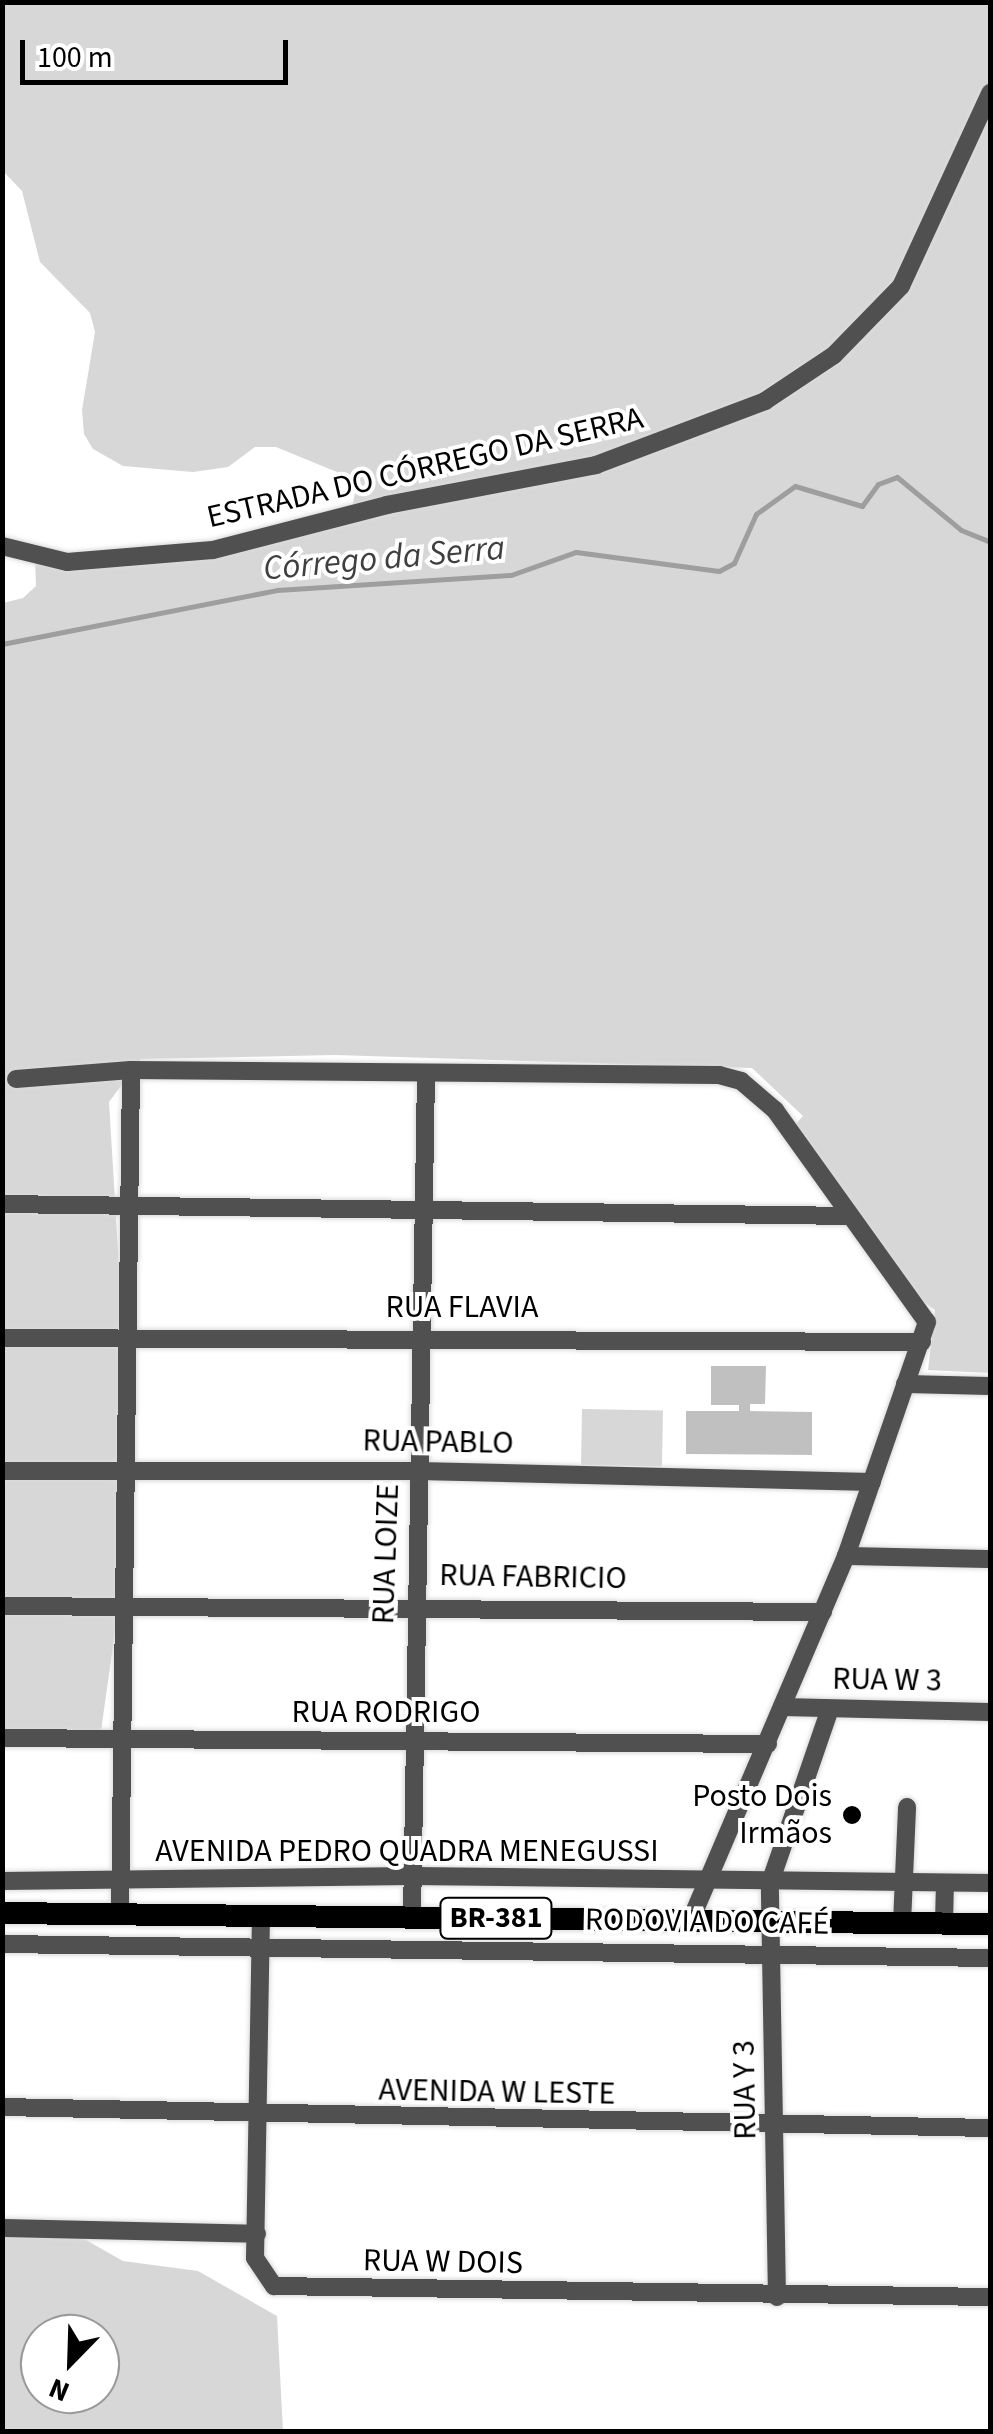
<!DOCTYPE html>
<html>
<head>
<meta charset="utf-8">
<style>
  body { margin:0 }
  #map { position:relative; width:993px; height:2434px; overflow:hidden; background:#fff; font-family:"Source Sans 3",sans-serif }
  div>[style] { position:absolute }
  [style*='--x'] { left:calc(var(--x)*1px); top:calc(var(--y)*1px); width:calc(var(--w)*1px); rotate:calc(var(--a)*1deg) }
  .green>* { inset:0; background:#d7d7d7; transform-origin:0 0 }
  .stream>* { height:5px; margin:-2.5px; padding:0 2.5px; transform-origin:2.5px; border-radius:2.5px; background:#9e9e9e }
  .building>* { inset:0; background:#c0c0c0 }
  .roads { filter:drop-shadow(0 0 2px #dbdbdb) drop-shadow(0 0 2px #dbdbdb) }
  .minor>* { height:18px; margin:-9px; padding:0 9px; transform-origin:9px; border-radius:9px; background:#505050 }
  .major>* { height:22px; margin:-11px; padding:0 11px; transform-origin:11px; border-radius:11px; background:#000 }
  .dots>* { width:28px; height:28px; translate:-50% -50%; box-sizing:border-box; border:5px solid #fff; border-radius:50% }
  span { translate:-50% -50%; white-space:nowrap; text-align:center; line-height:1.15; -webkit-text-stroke:8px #fff; paint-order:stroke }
  .shield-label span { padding:2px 8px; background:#fff; border:2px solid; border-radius:8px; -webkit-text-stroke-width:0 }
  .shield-label { font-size:30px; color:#000; font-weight:700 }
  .street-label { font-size:32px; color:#000 }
  .poi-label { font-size:32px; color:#000 }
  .right { translate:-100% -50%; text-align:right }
  .water-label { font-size:35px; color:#3f3f3f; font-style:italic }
  .frame { position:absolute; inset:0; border:5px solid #000; pointer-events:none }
  .north { position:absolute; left:20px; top:2314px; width:100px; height:100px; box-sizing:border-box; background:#fff; border:2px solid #999; border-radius:50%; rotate:203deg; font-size:28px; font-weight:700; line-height:40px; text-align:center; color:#000 }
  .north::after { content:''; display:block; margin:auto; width:35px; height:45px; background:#000; clip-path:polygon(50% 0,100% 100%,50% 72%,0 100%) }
  .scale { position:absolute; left:20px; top:40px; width:268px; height:45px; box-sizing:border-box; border:5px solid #000; border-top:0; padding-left:12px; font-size:30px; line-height:35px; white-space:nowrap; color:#000; -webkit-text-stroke:8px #fff; paint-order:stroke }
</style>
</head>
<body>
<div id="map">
  <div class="green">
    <div style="clip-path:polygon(3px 3px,990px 3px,990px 1373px,928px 1370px,935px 1310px,890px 1278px,793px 1127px,803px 1116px,752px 1068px,335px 1055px,141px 1059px,109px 1102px,121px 1299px,115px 1632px,100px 1738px,3px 1739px,3px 603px,23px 598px,36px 586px,35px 558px,289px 539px,330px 529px,352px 508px,355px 493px,349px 477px,276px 447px,255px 447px,228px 467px,193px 472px,123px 466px,93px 449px,84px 434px,82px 410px,95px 332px,90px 313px,40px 262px,22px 191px,3px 171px)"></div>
    <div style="left:582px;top:1409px;width:81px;height:56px;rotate:1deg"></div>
    <div style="clip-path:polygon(evenodd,2px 2219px,70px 2231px,123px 2261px,198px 2271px,277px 2316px,283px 2431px,3px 2431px,2px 2219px,40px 2334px,100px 2334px,100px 2394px,40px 2394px,40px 2334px)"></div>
  </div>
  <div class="stream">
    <div style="--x:2;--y:644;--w:280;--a:-11.1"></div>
    <div style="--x:277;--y:590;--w:234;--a:-3.7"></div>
    <div style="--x:511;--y:575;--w:69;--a:-19.5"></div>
    <div style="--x:576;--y:552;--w:144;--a:7.6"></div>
    <div style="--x:719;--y:571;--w:17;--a:-28"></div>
    <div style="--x:734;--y:563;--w:54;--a:-65.8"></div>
    <div style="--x:756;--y:514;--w:48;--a:-35.7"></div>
    <div style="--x:795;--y:486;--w:70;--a:16.6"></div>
    <div style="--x:862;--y:506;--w:27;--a:-54"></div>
    <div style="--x:878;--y:484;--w:20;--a:-20"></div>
    <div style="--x:897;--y:477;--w:83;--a:39.6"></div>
    <div style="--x:961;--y:530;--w:31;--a:22"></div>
  </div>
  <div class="building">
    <div style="clip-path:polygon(711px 1366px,766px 1366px,765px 1404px,750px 1404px,750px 1411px,812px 1412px,812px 1455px,686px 1454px,686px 1411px,739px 1411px,739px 1405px,711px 1405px)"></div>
  </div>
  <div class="roads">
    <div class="minor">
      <div style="--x:2;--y:546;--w:67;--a:13.8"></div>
      <div style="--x:67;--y:562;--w:146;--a:-4.7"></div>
      <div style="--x:213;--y:550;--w:180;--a:-14.5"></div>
      <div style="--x:387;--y:505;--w:213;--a:-10.8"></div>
      <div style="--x:596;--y:465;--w:181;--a:-20.7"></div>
      <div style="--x:765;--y:401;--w:83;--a:-33.7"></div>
      <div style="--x:834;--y:355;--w:96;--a:-45.8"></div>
      <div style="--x:901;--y:286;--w:213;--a:-65.2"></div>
      <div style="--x:16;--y:1079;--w:115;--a:-4.5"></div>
      <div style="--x:131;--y:1070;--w:588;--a:0.49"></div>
      <div style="--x:719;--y:1075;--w:23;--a:15"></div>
      <div style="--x:741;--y:1081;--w:45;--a:40.5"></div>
      <div style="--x:775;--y:1110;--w:261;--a:54.4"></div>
      <div style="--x:927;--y:1322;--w:248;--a:109.1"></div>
      <div style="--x:846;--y:1556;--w:397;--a:113.1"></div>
      <div style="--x:2;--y:1204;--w:847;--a:0.81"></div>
      <div style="--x:2;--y:1338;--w:920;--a:0.25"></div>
      <div style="--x:905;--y:1384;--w:85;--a:1.3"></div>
      <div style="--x:2;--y:1471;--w:417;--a:0"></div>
      <div style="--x:419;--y:1471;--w:453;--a:1.4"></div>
      <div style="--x:846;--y:1556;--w:144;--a:1.2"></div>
      <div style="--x:2;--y:1606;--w:821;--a:0.42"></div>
      <div style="--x:782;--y:1707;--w:208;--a:1.4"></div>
      <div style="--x:2;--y:1738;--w:766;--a:0.45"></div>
      <div style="--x:2;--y:1881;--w:409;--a:-0.7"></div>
      <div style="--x:411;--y:1876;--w:579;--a:0.69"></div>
      <div style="--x:120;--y:1913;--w:843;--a:-89.25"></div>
      <div style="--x:261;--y:1915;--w:343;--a:91"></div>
      <div style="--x:255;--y:2258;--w:34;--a:56"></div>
      <div style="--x:274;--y:2286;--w:716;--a:0.88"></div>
      <div style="--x:412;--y:1918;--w:845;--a:-89.05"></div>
      <div style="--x:902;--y:1923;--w:116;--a:-87.5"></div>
      <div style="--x:944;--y:1923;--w:40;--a:-88.6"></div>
      <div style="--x:2;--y:1944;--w:988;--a:0.81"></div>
      <div style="--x:2;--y:2107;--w:988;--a:1.22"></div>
      <div style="--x:2;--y:2228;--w:255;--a:1.3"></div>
      <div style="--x:777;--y:2297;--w:414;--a:-91"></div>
      <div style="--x:770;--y:1883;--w:184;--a:-71"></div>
    </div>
    <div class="major">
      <div style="--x:2;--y:1913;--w:988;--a:0.64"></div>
    </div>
  </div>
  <div class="dots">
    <div style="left:852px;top:1815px;background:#000"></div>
  </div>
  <div class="shield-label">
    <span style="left:496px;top:1918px">BR-381</span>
  </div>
  <div class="street-label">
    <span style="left:425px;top:468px;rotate:-13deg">ESTRADA DO CÓRREGO DA SERRA</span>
    <span style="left:462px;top:1307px">RUA FLAVIA</span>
    <span style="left:438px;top:1442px;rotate:1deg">RUA PABLO</span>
    <span style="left:386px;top:1554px;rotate:-88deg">RUA LOIZE</span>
    <span style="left:533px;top:1577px;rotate:1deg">RUA FABRICIO</span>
    <span style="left:887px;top:1680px;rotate:1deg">RUA W 3</span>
    <span style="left:386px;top:1712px">RUA RODRIGO</span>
    <span style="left:407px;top:1851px">AVENIDA PEDRO QUADRA MENEGUSSI</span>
    <span style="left:707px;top:1922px;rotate:1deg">RODOVIA DO CAFÉ</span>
    <span style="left:745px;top:2090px;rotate:-91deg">RUA Y 3</span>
    <span style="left:497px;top:2092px;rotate:1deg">AVENIDA W LESTE</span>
    <span style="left:443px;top:2262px;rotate:1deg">RUA W DOIS</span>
  </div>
  <div class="poi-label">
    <span class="right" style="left:832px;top:1815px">Posto Dois<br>Irmãos</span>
  </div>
  <div class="water-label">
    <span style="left:384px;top:558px;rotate:-5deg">Córrego da Serra</span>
  </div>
  <div class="frame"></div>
  <div class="north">N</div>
  <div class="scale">100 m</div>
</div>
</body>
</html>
